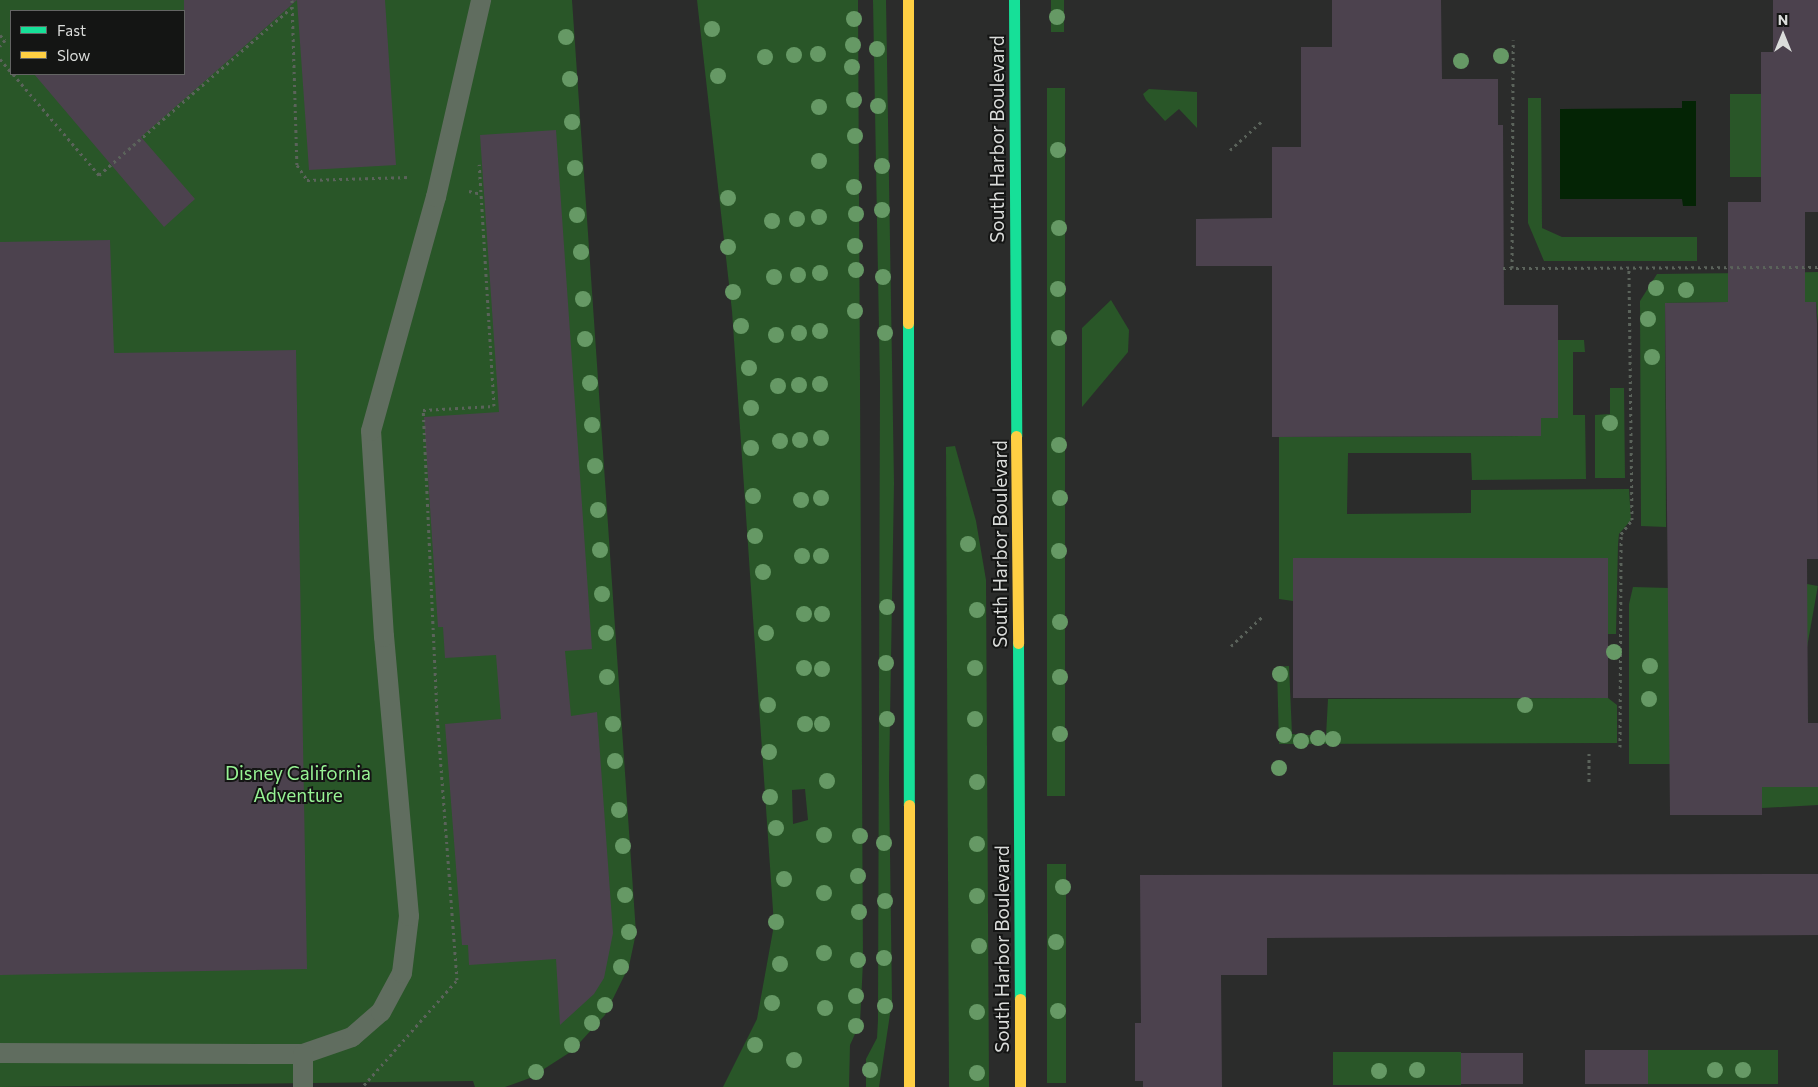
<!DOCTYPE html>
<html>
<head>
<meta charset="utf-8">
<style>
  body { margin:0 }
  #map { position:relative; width:1818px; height:1087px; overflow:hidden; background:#2b2c2b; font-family:Commissioner,sans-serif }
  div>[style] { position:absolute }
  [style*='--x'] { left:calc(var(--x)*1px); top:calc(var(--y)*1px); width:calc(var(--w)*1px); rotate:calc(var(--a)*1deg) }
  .green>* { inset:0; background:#295628; transform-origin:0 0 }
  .water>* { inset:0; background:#042405 }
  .building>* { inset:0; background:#4c424e; transform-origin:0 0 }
  .path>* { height:3px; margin-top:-1.5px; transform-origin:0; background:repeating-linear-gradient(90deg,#5b635b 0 2.5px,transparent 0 6.5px) }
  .lane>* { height:20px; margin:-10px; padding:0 10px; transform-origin:10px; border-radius:10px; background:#606d5f }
  .fast>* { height:11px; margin:-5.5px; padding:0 5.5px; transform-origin:5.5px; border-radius:5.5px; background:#16e098 }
  .slow>* { height:11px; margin:-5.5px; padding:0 5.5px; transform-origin:5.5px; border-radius:5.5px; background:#ffcf43 }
  .trees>* { width:16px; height:16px; margin:-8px; border-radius:50%; background:#669965 }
  span { translate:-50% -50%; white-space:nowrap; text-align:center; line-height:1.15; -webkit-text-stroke:4px #141514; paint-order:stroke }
  .street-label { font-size:19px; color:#dbdddb }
  .park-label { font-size:19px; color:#97f394 }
  .legend { position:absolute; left:10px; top:10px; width:175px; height:65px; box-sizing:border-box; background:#141514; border:1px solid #646564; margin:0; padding:6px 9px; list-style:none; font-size:15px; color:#dbdddb }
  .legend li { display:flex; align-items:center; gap:10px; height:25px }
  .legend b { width:25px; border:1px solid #646564 }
  .north { position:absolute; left:1758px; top:10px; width:50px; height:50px; -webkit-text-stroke:4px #141514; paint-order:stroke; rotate:0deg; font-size:14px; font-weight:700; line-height:20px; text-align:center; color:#dbdddb }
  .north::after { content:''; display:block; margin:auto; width:18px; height:22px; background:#dbdddb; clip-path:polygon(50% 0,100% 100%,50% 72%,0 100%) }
</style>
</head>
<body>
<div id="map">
  <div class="green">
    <div style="clip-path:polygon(evenodd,0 0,572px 0,636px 933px,629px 966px,605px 1015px,572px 1051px,530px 1078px,505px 1087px,475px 1087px,473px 1081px,0 1087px,0 0,11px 11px,184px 11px,184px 74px,11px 74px,11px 11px)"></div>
    <div style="clip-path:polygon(evenodd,697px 0,858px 0,863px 962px,860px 1023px,850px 1045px,849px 1087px,723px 1087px,757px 1019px,774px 925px,732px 311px,697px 0,805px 789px,808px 820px,793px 824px,792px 790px,805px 789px)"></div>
    <div style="clip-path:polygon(873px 0,886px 0,894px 483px,889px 778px,892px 1001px,879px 1087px,866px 1087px,866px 1059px,877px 1038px,878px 1020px,880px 384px)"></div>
    <div style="left:1051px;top:0;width:13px;height:32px"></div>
    <div style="left:1065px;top:88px;width:708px;height:18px;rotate:90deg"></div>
    <div style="clip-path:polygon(1149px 89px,1197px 92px,1197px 128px,1179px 109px,1165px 121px,1146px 100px,1143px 94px)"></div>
    <div style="left:1730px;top:94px;width:31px;height:83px"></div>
    <div style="clip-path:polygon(1528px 98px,1541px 98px,1542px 228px,1562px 237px,1697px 237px,1697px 261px,1544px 261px,1528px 223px)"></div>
    <div style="clip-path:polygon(1818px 272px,1818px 324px,1816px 302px,1752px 302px,1754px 273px)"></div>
    <div style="clip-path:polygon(1744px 273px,1742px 302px,1665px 303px,1666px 527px,1641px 526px,1640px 301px,1657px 274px)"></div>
    <div style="clip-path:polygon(1111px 300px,1129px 330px,1128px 352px,1082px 407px,1082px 328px)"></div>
    <div style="clip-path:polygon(1558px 340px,1584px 340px,1585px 352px,1573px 352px,1573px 415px,1585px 415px,1586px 479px,1472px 480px,1471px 453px,1348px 453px,1347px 514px,1471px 513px,1471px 490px,1629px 489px,1631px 520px,1619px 534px,1618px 545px,1616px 634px,1608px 634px,1607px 558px,1293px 559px,1293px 601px,1279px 599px,1279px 437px,1541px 436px,1541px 418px,1558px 418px)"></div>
    <div style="clip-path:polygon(1610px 388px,1624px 388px,1625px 478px,1595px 478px,1595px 415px,1610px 414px)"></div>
    <div style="clip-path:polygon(955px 446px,976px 521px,986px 580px,989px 1087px,949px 1087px,946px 447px)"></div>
    <div style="left:1807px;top:584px;width:11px;height:139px;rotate:10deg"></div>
    <div style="clip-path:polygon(1633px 587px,1669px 588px,1670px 764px,1629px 764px,1629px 604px)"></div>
    <div style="clip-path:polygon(1289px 666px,1292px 734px,1326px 736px,1328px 699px,1608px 698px,1617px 705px,1617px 743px,1279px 744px,1277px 667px)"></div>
    <div style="clip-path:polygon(1760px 787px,1818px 787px,1818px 805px,1762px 808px)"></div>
    <div style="left:1066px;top:864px;width:219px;height:19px;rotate:90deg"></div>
    <div style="left:1648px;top:1050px;width:130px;height:34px"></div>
    <div style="left:1333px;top:1052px;width:128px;height:33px"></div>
  </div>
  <div class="water">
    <div style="clip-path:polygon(1682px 101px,1696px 101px,1696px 206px,1683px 206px,1682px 199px,1560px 199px,1560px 109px,1682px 108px)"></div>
  </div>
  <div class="building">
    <div style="clip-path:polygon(184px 0,385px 0,396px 165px,309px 170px,297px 0,141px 137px,195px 199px,164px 227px,34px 74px,184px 74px)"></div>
    <div style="clip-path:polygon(1332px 0,1441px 0,1442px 79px,1498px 79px,1498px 125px,1503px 125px,1504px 305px,1558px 305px,1558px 418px,1541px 418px,1541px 436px,1272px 437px,1272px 266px,1196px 266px,1196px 219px,1272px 218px,1272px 147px,1301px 147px,1301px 47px,1332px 47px)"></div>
    <div style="clip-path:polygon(1773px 0,1818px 0,1818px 212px,1805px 212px,1805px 302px,1816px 302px,1817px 324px,1818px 559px,1807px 559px,1808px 723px,1818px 723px,1818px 787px,1762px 787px,1762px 815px,1670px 815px,1665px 303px,1728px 302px,1728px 202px,1761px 202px,1761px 52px,1773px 52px)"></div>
    <div style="clip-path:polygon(556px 130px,592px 649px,565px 651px,571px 716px,597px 712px,613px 933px,604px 978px,594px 994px,560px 1025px,556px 959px,469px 965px,468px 945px,462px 945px,445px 724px,501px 719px,496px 655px,445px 658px,443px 627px,438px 627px,424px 417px,499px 412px,480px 135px)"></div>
    <div style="clip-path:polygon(110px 240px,114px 353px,296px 350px,307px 969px,0 975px,0 242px)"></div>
    <div style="left:1608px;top:558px;width:140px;height:315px;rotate:90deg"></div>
    <div style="clip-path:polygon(1818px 874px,1818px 935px,1267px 938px,1267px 975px,1221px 975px,1222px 1087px,1143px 1087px,1143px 1081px,1135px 1081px,1135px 1023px,1141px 1023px,1140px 875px)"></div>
    <div style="left:1585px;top:1050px;width:63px;height:34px"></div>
    <div style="left:1461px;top:1053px;width:62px;height:31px"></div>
  </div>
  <div class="path">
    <div style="--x:292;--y:0;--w:165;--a:88.3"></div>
    <div style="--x:297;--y:165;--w:18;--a:56"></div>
    <div style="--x:307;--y:180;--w:103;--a:-1.7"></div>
    <div style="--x:0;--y:35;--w:7;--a:45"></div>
    <div style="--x:5;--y:40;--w:8;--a:130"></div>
    <div style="--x:0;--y:59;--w:17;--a:50"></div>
    <div style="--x:13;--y:74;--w:133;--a:49.6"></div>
    <div style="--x:99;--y:175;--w:256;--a:-41"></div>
    <div style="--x:1230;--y:150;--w:42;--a:-42.1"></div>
    <div style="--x:469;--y:191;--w:12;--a:14"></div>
    <div style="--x:1503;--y:268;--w:315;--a:-0.2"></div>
    <div style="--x:1512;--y:268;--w:228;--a:-89.7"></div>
    <div style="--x:1231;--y:646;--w:44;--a:-43.2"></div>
    <div style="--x:1620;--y:747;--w:213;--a:-89.7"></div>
    <div style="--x:1621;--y:534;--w:18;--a:-52"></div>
    <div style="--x:1632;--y:520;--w:252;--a:-90.7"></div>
    <div style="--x:1589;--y:753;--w:31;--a:90"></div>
    <div style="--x:364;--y:1085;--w:140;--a:-48.5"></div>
    <div style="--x:457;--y:980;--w:267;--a:-94.3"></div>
    <div style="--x:437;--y:714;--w:304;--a:-92.6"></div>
    <div style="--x:423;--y:410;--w:71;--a:-3.2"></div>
    <div style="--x:494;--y:406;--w:242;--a:-93.5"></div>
  </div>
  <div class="lane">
    <div style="--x:0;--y:1053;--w:303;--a:0.2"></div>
    <div style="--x:303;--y:1054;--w:52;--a:-19.1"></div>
    <div style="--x:352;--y:1037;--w:38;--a:-41"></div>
    <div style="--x:381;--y:1012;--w:44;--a:-61.7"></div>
    <div style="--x:402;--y:973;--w:57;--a:-83"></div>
    <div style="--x:409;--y:916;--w:280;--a:-95.1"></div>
    <div style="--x:384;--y:637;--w:206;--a:-93.6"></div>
    <div style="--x:371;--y:431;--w:243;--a:-74.5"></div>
    <div style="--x:436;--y:197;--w:202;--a:-77.1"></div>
    <div style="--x:303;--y:1054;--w:33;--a:90"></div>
  </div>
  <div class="fast">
    <div style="--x:1014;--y:0;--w:436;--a:89.7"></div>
    <div style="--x:908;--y:323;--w:482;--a:89.9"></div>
    <div style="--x:1018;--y:643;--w:356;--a:89.7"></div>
  </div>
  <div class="slow">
    <div style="--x:908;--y:0;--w:323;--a:90"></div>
    <div style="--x:1016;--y:436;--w:207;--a:89.4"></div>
    <div style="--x:909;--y:805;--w:282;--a:90"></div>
    <div style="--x:1020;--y:999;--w:88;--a:90"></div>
  </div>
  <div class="trees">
    <div style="left:1057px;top:17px"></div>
    <div style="left:854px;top:19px"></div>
    <div style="left:712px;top:29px"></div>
    <div style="left:566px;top:37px"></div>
    <div style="left:853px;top:45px"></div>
    <div style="left:877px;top:49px"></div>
    <div style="left:818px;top:54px"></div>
    <div style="left:794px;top:55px"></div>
    <div style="left:1501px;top:56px"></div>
    <div style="left:765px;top:57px"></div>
    <div style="left:1461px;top:61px"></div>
    <div style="left:852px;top:67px"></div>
    <div style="left:718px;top:76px"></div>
    <div style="left:570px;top:79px"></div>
    <div style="left:854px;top:100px"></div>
    <div style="left:878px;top:106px"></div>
    <div style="left:819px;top:107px"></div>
    <div style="left:572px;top:122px"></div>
    <div style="left:855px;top:136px"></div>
    <div style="left:1058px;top:150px"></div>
    <div style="left:819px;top:161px"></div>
    <div style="left:882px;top:166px"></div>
    <div style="left:575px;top:168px"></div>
    <div style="left:854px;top:187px"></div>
    <div style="left:728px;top:198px"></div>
    <div style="left:882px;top:210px"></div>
    <div style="left:856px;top:214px"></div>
    <div style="left:577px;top:215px"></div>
    <div style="left:819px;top:217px"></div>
    <div style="left:797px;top:219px"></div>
    <div style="left:772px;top:221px"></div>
    <div style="left:1059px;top:228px"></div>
    <div style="left:855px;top:246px"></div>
    <div style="left:728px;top:247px"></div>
    <div style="left:581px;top:252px"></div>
    <div style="left:856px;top:270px"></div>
    <div style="left:820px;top:273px"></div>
    <div style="left:798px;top:275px"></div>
    <div style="left:774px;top:277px"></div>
    <div style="left:883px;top:277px"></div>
    <div style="left:1656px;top:288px"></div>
    <div style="left:1058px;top:289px"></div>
    <div style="left:1686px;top:290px"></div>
    <div style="left:733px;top:292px"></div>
    <div style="left:583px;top:299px"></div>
    <div style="left:855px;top:311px"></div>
    <div style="left:1648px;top:319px"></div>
    <div style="left:741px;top:326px"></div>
    <div style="left:820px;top:331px"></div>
    <div style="left:799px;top:333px"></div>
    <div style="left:885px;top:333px"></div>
    <div style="left:776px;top:335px"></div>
    <div style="left:1059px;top:338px"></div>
    <div style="left:585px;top:339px"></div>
    <div style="left:1652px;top:357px"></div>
    <div style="left:749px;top:368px"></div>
    <div style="left:590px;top:383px"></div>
    <div style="left:820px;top:384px"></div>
    <div style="left:799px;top:385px"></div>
    <div style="left:778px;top:386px"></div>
    <div style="left:751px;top:408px"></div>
    <div style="left:1610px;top:423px"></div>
    <div style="left:592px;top:425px"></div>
    <div style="left:821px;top:438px"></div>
    <div style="left:800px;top:440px"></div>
    <div style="left:780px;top:441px"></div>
    <div style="left:1059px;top:445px"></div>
    <div style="left:751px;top:448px"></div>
    <div style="left:595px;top:466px"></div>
    <div style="left:753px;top:496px"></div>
    <div style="left:821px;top:498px"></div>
    <div style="left:1060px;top:498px"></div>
    <div style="left:801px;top:500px"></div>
    <div style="left:598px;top:510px"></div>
    <div style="left:755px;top:536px"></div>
    <div style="left:968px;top:544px"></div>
    <div style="left:600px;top:550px"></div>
    <div style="left:1059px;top:551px"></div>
    <div style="left:802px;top:556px"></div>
    <div style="left:821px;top:556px"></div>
    <div style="left:763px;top:572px"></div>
    <div style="left:602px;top:594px"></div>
    <div style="left:887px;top:607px"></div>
    <div style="left:977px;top:610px"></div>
    <div style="left:804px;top:614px"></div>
    <div style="left:822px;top:614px"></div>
    <div style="left:1060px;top:622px"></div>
    <div style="left:606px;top:633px"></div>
    <div style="left:766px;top:633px"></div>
    <div style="left:1614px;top:652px"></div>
    <div style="left:886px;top:663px"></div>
    <div style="left:1650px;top:666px"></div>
    <div style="left:804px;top:668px"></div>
    <div style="left:975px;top:668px"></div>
    <div style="left:822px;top:669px"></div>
    <div style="left:1280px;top:674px"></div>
    <div style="left:607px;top:677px"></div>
    <div style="left:1060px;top:677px"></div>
    <div style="left:1649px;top:699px"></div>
    <div style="left:768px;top:705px"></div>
    <div style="left:1525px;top:705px"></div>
    <div style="left:887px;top:719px"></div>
    <div style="left:975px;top:719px"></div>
    <div style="left:613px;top:724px"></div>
    <div style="left:805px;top:724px"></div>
    <div style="left:822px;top:724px"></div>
    <div style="left:1060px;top:734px"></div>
    <div style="left:1284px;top:735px"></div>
    <div style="left:1318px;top:738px"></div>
    <div style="left:1333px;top:739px"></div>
    <div style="left:1301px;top:741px"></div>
    <div style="left:769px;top:752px"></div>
    <div style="left:615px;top:761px"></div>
    <div style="left:1279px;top:768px"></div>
    <div style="left:827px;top:781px"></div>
    <div style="left:977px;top:782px"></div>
    <div style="left:770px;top:797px"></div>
    <div style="left:619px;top:810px"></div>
    <div style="left:776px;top:828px"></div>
    <div style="left:824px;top:835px"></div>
    <div style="left:860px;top:836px"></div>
    <div style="left:884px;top:843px"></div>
    <div style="left:977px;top:844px"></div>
    <div style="left:623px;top:846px"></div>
    <div style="left:858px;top:876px"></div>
    <div style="left:784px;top:879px"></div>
    <div style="left:1063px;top:887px"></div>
    <div style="left:824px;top:893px"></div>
    <div style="left:625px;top:895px"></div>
    <div style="left:977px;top:896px"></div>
    <div style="left:885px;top:901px"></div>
    <div style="left:859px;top:912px"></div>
    <div style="left:776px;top:922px"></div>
    <div style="left:629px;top:932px"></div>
    <div style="left:1056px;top:942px"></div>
    <div style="left:979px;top:946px"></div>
    <div style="left:824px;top:953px"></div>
    <div style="left:884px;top:958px"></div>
    <div style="left:858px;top:960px"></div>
    <div style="left:780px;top:964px"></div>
    <div style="left:621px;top:967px"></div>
    <div style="left:856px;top:996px"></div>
    <div style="left:772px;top:1003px"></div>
    <div style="left:605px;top:1005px"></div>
    <div style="left:885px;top:1006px"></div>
    <div style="left:825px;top:1008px"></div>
    <div style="left:1058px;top:1011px"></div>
    <div style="left:977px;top:1012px"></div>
    <div style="left:592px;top:1023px"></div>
    <div style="left:856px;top:1026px"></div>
    <div style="left:572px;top:1045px"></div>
    <div style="left:755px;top:1045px"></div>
    <div style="left:794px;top:1060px"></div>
    <div style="left:870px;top:1070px"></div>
    <div style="left:1417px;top:1070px"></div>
    <div style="left:1715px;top:1070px"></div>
    <div style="left:1743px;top:1070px"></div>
    <div style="left:1379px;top:1071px"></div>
    <div style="left:536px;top:1072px"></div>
    <div style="left:977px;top:1073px"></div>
  </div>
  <div class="street-label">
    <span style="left:997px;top:139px;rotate:-90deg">South Harbor Boulevard</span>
    <span style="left:1000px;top:544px;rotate:-90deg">South Harbor Boulevard</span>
    <span style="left:1002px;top:949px;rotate:-90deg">South Harbor Boulevard</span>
  </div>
  <div class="park-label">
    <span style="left:298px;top:784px">Disney California<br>Adventure</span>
  </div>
  <ul class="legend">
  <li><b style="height:6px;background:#16e098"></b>Fast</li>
  <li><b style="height:6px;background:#ffcf43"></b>Slow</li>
  </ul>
  <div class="north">N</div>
</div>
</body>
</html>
